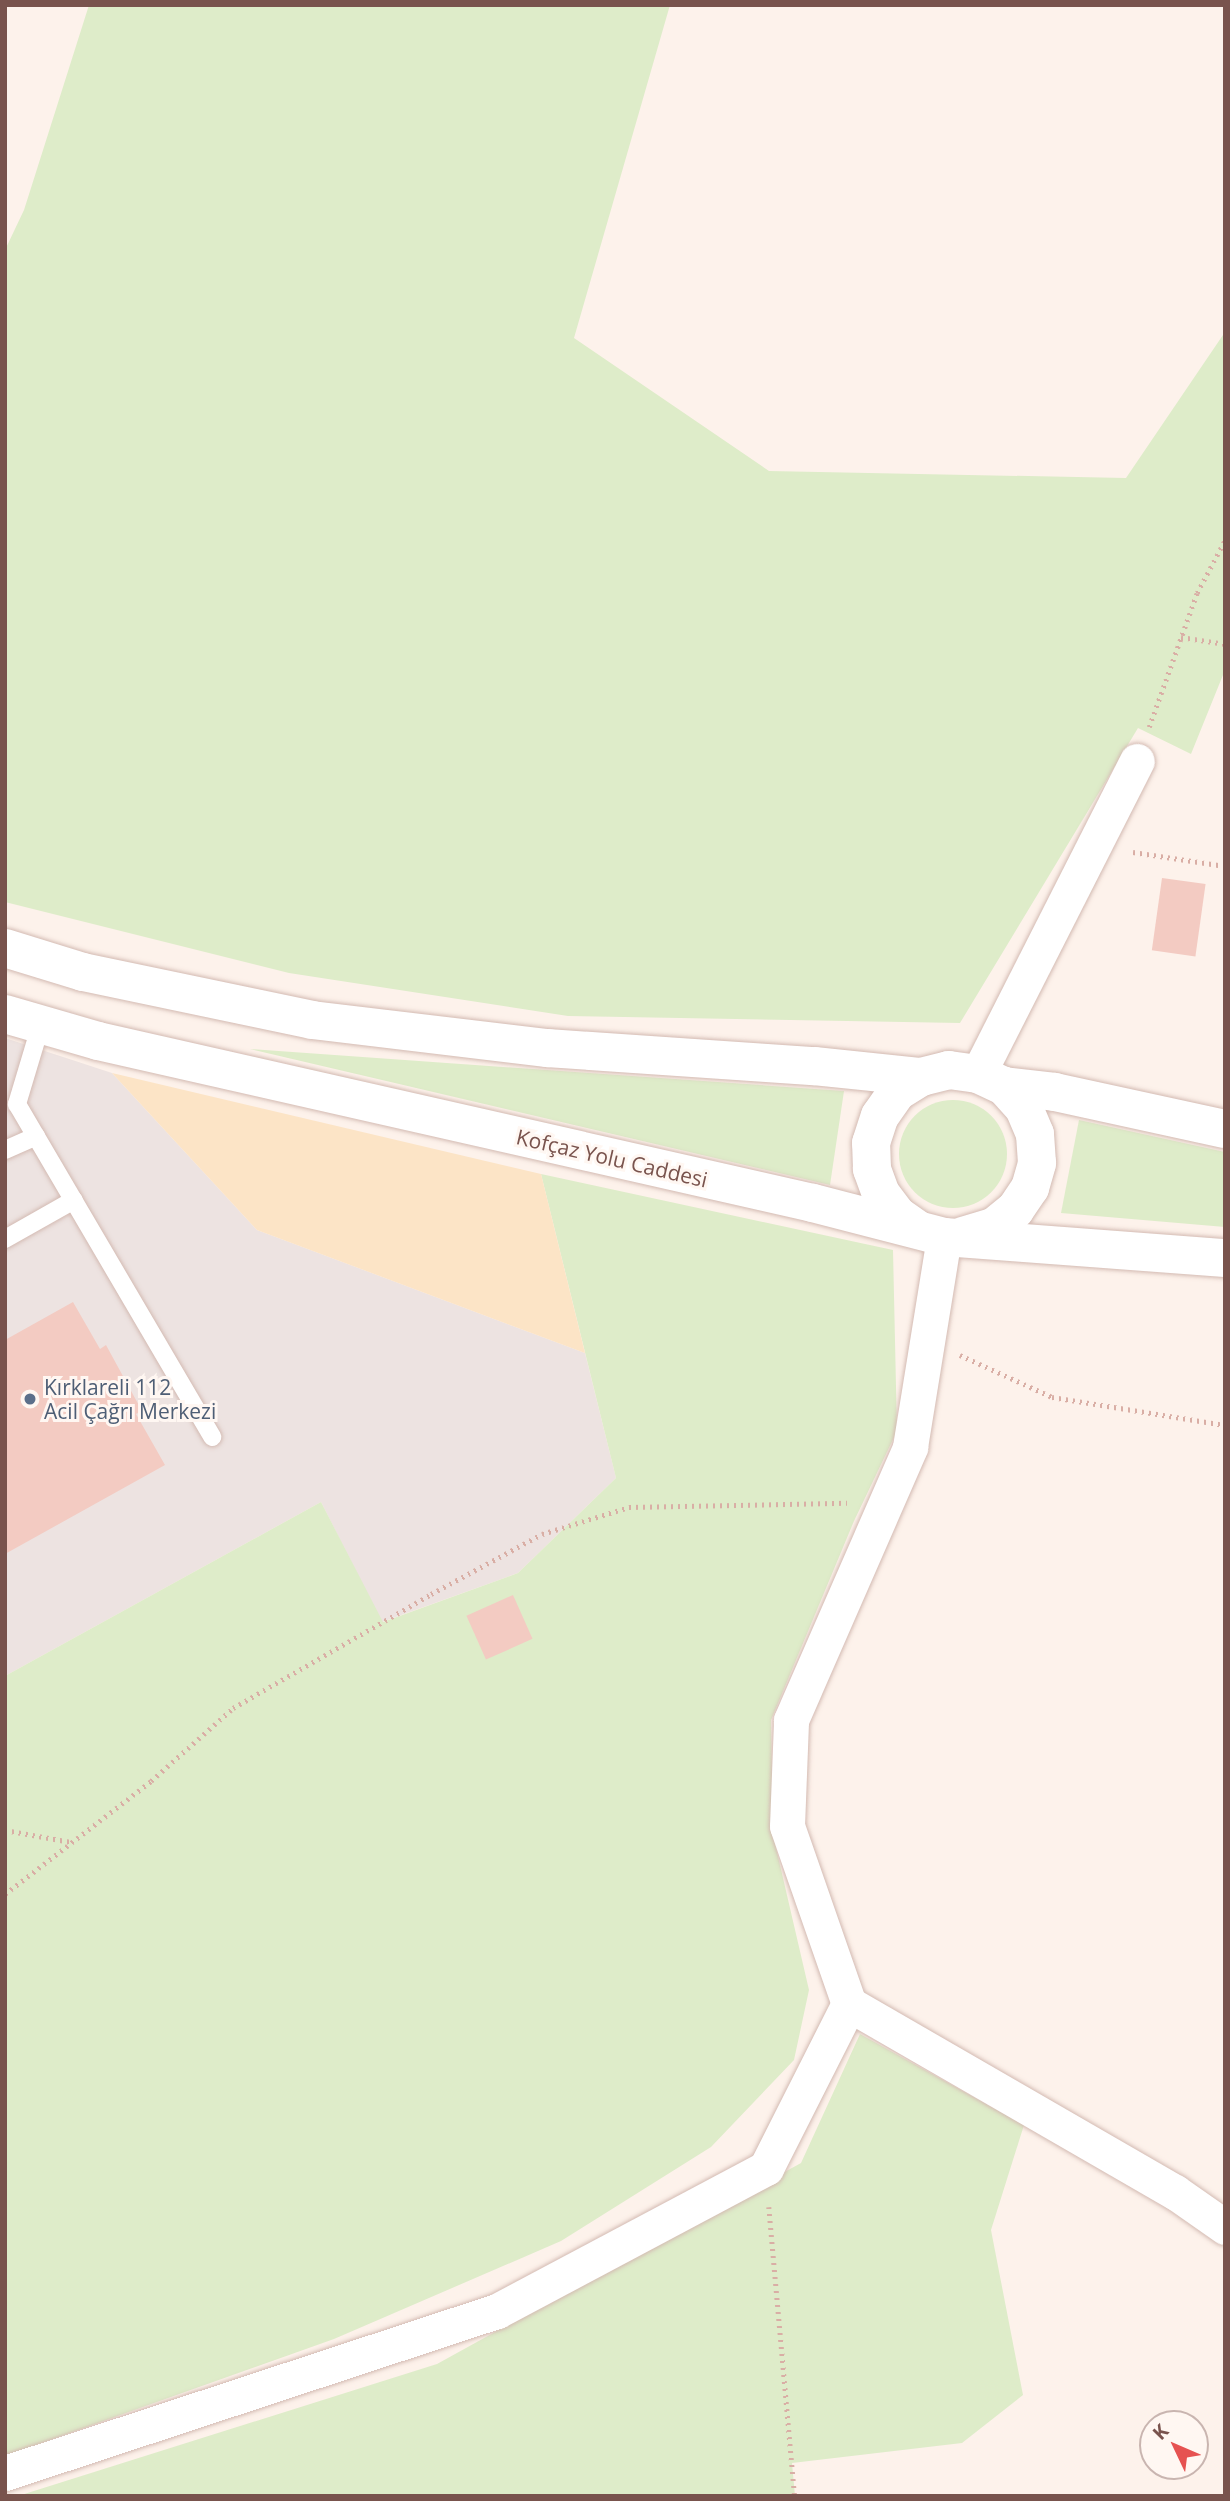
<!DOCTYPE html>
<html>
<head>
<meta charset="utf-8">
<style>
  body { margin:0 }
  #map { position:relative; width:1230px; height:2501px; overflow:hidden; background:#fdf2eb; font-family:"Open Sans",sans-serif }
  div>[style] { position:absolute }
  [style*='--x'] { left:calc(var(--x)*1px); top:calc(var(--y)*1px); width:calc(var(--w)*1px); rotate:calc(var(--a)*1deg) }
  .industrial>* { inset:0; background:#ede3e1 }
  .green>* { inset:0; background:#deecc9 }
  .round { border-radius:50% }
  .sand>* { inset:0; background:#fce4c6 }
  .building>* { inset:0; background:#f3cbc2; transform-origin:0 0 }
  .path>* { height:4.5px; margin-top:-2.25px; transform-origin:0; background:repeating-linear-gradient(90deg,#d9aea5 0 2px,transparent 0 7px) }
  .roads { filter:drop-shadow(0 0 2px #d3bab2) drop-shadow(0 0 2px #d3bab2) }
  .service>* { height:18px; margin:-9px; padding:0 9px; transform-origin:9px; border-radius:9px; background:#fff }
  .minor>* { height:35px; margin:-17.5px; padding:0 17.5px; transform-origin:17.5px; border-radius:17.5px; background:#fff }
  .secondary>* { height:38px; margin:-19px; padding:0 19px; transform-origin:19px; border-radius:19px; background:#fff }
  .dots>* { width:19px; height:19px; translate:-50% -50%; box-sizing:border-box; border:4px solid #fff7f2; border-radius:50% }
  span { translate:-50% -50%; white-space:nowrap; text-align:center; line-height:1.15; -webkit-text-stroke:6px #fff7f2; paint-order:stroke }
  .street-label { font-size:21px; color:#79534d }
  .service-label { font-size:21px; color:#4e5e75 }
  .left { translate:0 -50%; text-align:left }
  .frame { position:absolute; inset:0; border:7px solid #79534d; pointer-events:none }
  .north { position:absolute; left:1139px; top:2410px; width:70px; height:70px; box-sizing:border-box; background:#fff7f2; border:2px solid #c9b5b0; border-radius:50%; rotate:314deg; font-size:19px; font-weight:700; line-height:28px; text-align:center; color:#79534d }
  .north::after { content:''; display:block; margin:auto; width:24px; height:32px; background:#e65251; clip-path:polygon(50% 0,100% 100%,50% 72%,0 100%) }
</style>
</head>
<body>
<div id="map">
  <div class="industrial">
    <div style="clip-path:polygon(5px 1038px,112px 1073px,257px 1230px,585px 1353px,616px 1478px,518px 1573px,382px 1622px,321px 1502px,5px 1676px)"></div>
  </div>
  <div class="green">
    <div style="clip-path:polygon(89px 5px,670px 5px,574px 338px,769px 471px,1126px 478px,1225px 332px,1225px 670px,1191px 754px,1138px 728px,960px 1023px,568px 1016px,289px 973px,5px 902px,5px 250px,24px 210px)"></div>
    <div style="clip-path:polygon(250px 1049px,844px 1091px,830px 1185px)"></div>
    <div class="round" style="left:899px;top:1100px;width:108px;height:108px"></div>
    <div style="clip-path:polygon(1079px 1120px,1225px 1152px,1225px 1227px,1061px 1213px)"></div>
    <div style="clip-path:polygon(541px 1174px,893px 1250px,897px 1431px,854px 1521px,771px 1720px,773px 1835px,809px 1990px,794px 2060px,711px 2147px,561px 2241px,334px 2339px,5px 2456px,5px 1676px,321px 1502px,383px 1622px,518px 1573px,616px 1478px)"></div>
    <div style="clip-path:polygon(860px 2034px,1024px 2125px,991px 2230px,1023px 2395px,962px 2443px,792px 2463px,795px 2496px,18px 2496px,437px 2364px,801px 2163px)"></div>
  </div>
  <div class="sand">
    <div style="clip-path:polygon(112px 1073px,541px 1174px,585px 1353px,257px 1230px)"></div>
  </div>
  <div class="building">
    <div style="left:1162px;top:878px;width:44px;height:73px;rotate:8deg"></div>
    <div style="clip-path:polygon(73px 1302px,100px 1349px,106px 1345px,142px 1411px,136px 1414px,165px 1465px,5px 1554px,5px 1340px)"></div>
    <div style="left:513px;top:1595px;width:48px;height:51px;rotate:66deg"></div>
  </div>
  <div class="path">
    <div style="--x:1181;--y:637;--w:45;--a:9"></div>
    <div style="--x:1149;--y:727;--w:142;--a:-70.3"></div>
    <div style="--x:1197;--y:593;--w:60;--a:-62.2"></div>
    <div style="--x:1133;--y:852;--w:93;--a:8.7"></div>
    <div style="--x:960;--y:1355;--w:101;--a:24.5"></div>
    <div style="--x:1052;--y:1397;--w:175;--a:9.2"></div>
    <div style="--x:5;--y:1830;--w:67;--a:10.3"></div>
    <div style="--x:5;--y:1894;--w:185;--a:-37.7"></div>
    <div style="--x:151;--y:1781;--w:110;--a:-41.7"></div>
    <div style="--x:233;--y:1708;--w:228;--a:-29.9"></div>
    <div style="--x:431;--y:1594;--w:126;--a:-28.4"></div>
    <div style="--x:542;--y:1534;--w:91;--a:-17.2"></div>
    <div style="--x:629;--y:1507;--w:218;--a:-1.1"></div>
    <div style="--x:769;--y:2207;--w:290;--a:84.9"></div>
  </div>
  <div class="roads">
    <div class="service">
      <div style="--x:41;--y:1024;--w:84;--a:106.7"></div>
      <div style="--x:17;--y:1104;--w:386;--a:59.6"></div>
      <div style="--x:5;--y:1150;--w:34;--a:-24"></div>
      <div style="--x:5;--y:1239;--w:79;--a:-29.5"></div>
    </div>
    <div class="minor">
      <div style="--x:978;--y:1074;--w:351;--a:-63.1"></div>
      <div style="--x:849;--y:2004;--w:376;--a:30"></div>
      <div style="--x:1175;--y:2192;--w:61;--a:35"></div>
      <div style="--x:5;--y:2473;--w:518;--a:-18.23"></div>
      <div style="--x:497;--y:2311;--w:305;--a:-28"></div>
      <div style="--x:766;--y:2168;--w:184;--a:-63.2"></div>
      <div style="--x:849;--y:2004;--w:188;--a:-109.2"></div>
      <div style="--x:787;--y:1826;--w:106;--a:-87.8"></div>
      <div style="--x:791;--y:1720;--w:298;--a:-66.4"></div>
      <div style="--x:910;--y:1447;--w:213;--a:-80.8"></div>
    </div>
    <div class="secondary">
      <div style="--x:5;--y:948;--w:82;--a:17.1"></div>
      <div style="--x:83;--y:972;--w:234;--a:11.8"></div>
      <div style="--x:312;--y:1020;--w:237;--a:6.8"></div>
      <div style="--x:547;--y:1048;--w:268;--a:3.9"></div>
      <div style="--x:814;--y:1066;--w:108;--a:5.9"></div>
      <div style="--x:921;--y:1077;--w:29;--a:-14"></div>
      <div style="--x:949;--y:1070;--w:29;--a:8"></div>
      <div style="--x:978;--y:1074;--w:29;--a:25"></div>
      <div style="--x:1004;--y:1086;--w:51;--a:6.7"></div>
      <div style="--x:1055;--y:1092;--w:174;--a:12.3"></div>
      <div style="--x:5;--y:1014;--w:97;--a:16.2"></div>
      <div style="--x:98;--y:1041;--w:733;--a:12.77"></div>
      <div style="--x:813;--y:1203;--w:135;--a:14.5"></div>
      <div style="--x:944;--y:1237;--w:282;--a:4.3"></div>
      <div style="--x:917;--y:1229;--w:24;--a:-145"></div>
      <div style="--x:897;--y:1215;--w:26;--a:-127"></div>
      <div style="--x:881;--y:1194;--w:27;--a:-110"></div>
      <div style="--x:872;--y:1169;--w:26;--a:-92"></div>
      <div style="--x:871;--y:1143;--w:28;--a:-72"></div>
      <div style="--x:880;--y:1116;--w:29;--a:-55"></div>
      <div style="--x:897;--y:1092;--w:28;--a:-32"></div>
      <div style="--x:963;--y:1236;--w:34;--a:-17"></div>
      <div style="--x:995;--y:1226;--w:26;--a:-39"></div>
      <div style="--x:1015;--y:1210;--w:27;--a:-56"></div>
      <div style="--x:1030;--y:1188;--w:26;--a:-74"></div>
      <div style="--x:1037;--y:1163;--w:29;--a:-94"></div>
      <div style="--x:1035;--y:1134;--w:28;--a:-113"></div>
      <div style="--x:1024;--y:1108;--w:30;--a:-132"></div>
    </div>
  </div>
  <div class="dots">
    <div style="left:30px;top:1399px;background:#5c6f8a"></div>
  </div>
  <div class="street-label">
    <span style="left:612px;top:1158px;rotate:13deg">Kofçaz Yolu Caddesi</span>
  </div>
  <div class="service-label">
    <span class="left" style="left:44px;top:1399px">Kırklareli 112<br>Acil Çağrı Merkezi</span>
  </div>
  <div class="frame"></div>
  <div class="north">K</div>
</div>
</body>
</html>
